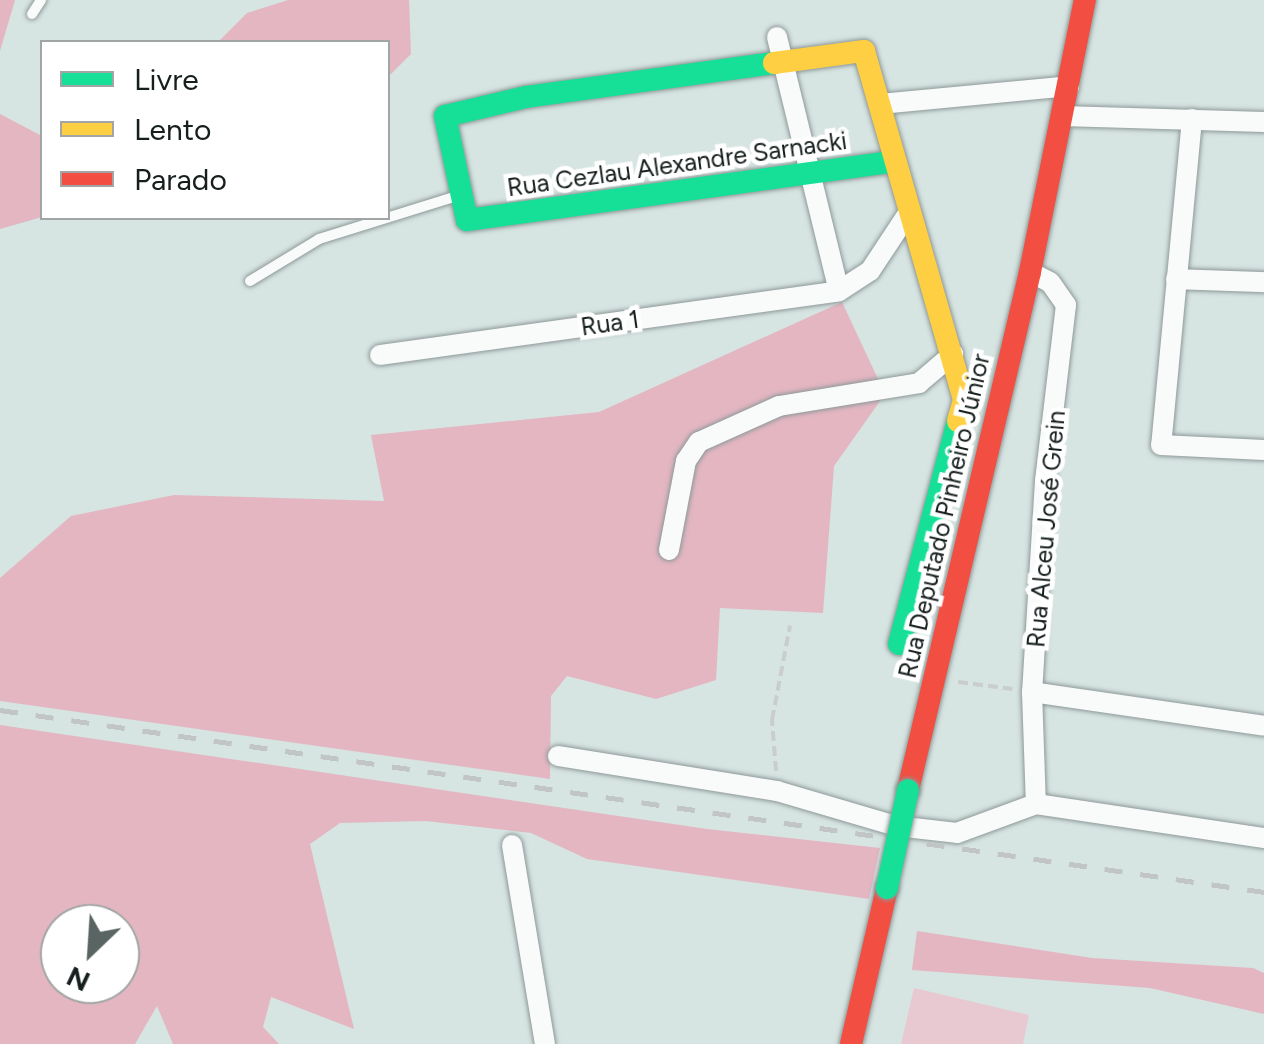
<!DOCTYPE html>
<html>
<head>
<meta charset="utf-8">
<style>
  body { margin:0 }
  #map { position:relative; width:1264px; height:1044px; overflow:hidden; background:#d6e4e2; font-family:Figtree,sans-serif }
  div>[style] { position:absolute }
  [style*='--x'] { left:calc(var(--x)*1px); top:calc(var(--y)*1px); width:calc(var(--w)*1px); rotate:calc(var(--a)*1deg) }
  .green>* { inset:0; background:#e8c8d1 }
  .forest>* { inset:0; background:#e3b6c2 }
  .path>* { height:4px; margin-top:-2px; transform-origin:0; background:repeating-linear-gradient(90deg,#c9cdcd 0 10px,transparent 0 15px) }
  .roads { filter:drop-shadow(0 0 2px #8e9998) drop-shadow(0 0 2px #8e9998) }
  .lane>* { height:10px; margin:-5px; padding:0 5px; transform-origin:5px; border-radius:5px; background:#f9fbfb }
  .street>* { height:20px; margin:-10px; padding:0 10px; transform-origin:10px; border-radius:10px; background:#f9fbfb }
  .fast>* { height:22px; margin:-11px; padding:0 11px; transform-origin:11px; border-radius:11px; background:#16e098 }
  .slow>* { height:22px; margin:-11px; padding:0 11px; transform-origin:11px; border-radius:11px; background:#ffcf43 }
  .jam>* { height:22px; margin:-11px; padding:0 11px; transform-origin:11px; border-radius:11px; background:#f24e42 }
  .rail>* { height:5px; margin-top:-2.5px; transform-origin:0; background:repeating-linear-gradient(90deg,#c2c5c5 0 18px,transparent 0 36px) }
  .bridges { filter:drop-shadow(0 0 2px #8e9998) drop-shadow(0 0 2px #8e9998) }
  .fast-bridge>* { height:22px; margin:-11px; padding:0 11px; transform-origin:11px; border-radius:11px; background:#16e098 }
  span { translate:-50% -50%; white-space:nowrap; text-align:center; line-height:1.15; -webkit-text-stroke:9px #fff; paint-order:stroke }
  .street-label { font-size:25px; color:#161f1e }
  .legend { position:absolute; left:40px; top:40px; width:350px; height:180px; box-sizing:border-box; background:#fff; border:2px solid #a2a5a5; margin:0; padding:12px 18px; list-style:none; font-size:30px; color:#161f1e }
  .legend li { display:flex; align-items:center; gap:20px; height:50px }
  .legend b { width:50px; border:2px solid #a2a5a5 }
  .north { position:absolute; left:40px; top:904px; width:100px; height:100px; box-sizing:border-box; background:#fff; border:2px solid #a2a5a5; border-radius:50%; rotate:205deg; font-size:28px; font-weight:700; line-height:40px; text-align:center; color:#161f1e }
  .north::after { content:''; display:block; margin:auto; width:35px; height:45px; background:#596463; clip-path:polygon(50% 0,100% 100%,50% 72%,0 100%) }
</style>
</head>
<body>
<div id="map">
  <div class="green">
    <div style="clip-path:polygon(914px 988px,1029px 1015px,1023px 1044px,901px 1044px)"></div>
  </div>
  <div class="forest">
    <div style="clip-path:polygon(0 0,15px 0,0 51px)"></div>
    <div style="clip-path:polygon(288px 0,409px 0,411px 54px,388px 77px,388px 42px,218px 42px,247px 13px)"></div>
    <div style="clip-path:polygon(0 114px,42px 136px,42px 217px,0 229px)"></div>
    <div style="clip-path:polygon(842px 302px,885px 394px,834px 466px,823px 613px,720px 608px,716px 680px,656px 699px,567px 676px,551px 696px,550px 779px,0 701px,0 578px,71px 516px,174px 495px,384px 501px,371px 435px,599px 412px)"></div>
    <div style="clip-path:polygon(evenodd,0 725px,707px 829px,880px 848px,869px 899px,587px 859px,531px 833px,426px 821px,340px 823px,310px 844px,354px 1029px,271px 997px,263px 1027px,279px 1044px,173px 1044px,157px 1006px,135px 1044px,0 1044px,0 725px,60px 924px,120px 924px,120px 984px,60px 984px,60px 924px)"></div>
    <div style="clip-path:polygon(917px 931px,1092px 958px,1253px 968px,1264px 973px,1264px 1014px,1150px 988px,912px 970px)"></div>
  </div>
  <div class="path">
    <div style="--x:958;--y:682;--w:55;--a:7.3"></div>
    <div style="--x:776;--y:771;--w:51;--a:-94.5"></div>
    <div style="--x:772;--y:720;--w:96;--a:-79.2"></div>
  </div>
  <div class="roads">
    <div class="lane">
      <div style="--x:32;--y:14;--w:17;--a:-57"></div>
      <div style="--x:250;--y:281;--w:81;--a:-31.3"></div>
      <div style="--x:319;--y:239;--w:148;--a:-17.3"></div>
    </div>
    <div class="street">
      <div style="--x:777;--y:37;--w:261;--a:76.3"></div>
      <div style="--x:880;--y:104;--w:190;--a:-5.4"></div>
      <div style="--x:1062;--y:116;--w:202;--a:1.7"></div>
      <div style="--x:1192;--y:119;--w:327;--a:95.4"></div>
      <div style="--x:1161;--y:445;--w:103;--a:2.8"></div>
      <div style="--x:1030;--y:272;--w:22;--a:27"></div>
      <div style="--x:1050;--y:282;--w:28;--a:55"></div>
      <div style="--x:1066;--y:305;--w:177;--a:96.8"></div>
      <div style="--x:1045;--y:481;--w:211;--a:93.5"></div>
      <div style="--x:1032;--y:692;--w:112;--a:88"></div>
      <div style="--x:1176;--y:279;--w:88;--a:2"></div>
      <div style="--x:380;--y:355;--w:463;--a:-7.9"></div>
      <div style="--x:839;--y:291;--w:37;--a:-33"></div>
      <div style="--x:870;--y:271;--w:67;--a:-56.5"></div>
      <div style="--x:669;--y:550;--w:91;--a:-79.2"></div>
      <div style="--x:686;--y:461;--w:23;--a:-56"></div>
      <div style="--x:699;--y:442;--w:88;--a:-24.2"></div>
      <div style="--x:779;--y:406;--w:142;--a:-9.3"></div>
      <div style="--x:919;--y:383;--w:45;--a:-40.5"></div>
      <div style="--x:1032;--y:692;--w:234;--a:8.3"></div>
      <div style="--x:558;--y:756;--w:222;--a:9.1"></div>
      <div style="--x:777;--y:791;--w:124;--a:16.4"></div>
      <div style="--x:896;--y:826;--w:61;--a:6.5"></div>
      <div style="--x:957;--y:833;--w:84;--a:-20.2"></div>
      <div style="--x:1036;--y:804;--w:231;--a:8.5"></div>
      <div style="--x:512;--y:845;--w:202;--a:80.6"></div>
    </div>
    <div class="fast">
      <div style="--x:774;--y:63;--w:250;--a:172.2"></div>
      <div style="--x:526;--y:97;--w:83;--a:166.8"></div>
      <div style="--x:445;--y:116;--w:106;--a:78.1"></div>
      <div style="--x:467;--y:220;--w:432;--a:-7.8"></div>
      <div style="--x:899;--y:644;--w:231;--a:-75.2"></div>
    </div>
    <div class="slow">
      <div style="--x:774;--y:63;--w:91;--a:-7.6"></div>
      <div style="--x:864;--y:51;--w:363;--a:74"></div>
      <div style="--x:964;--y:400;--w:22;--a:106"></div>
    </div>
    <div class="jam">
      <div style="--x:908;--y:790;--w:532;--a:-76.75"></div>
      <div style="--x:1030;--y:272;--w:278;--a:-78.6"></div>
      <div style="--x:851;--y:1044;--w:160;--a:-77"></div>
    </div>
  </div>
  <div class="rail">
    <div style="--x:0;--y:710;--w:1277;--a:8.19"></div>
  </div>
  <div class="bridges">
    <div class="fast-bridge">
      <div style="--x:887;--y:888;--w:100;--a:-77.9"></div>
    </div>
  </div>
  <div class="street-label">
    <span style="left:677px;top:164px;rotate:-8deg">Rua Cezlau Alexandre Sarnacki</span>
    <span style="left:610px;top:323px;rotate:-8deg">Rua 1</span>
    <span style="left:944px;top:516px;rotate:-77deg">Rua Deputado Pinheiro Júnior</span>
    <span style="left:1046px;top:529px;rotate:-85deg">Rua Alceu José Grein</span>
  </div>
  <ul class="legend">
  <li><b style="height:12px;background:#16e098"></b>Livre</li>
  <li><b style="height:12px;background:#ffcf43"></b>Lento</li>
  <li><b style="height:12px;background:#f24e42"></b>Parado</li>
  </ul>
  <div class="north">N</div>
</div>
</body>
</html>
